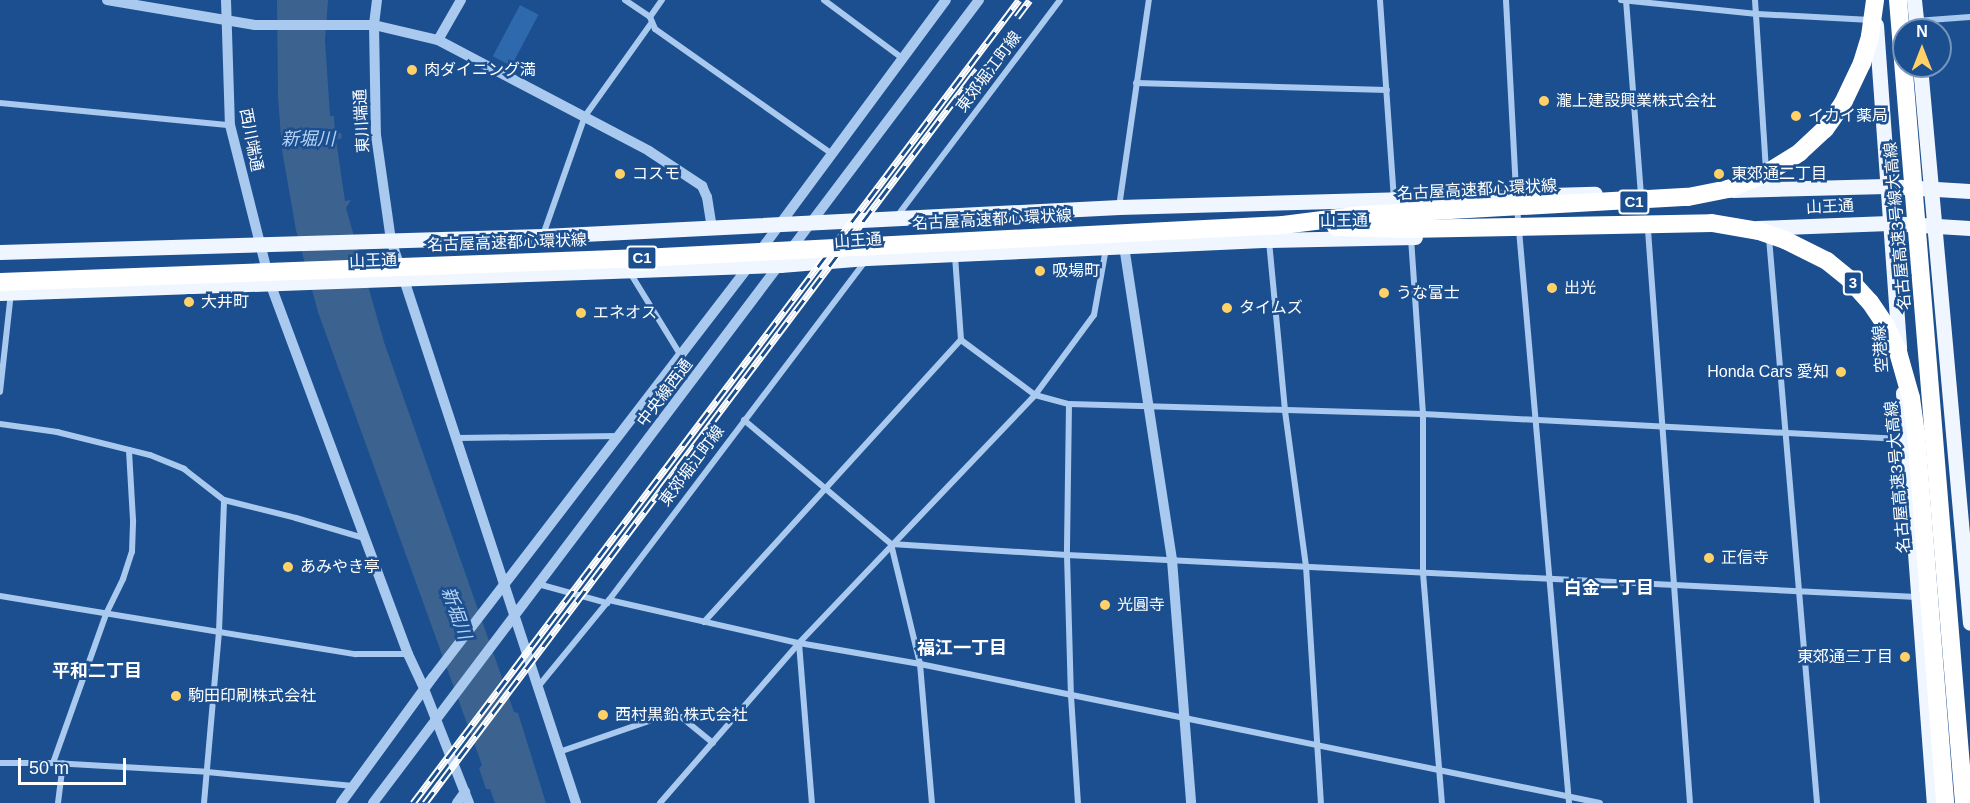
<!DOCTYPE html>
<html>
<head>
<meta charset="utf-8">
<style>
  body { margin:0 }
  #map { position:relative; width:1970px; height:803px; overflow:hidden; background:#1b4f8f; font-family:Arial,"Noto Sans JP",sans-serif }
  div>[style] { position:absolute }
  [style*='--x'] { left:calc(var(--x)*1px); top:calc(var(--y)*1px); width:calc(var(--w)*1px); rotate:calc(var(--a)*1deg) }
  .green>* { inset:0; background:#2e69ad; transform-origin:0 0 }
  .water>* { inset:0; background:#3c6290 }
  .minor>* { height:6px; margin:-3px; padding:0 3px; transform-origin:3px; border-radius:3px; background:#a9c9ee }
  .tertiary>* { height:10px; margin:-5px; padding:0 5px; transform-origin:5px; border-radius:5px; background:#a9c9ee }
  .primary>* { height:15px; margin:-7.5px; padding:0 7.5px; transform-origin:7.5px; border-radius:7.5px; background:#f0f6ff }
  .rail>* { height:7px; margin-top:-3.5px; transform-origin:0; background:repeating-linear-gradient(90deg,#1b4f8f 0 14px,#fff 0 28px); box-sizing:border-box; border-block:2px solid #fff }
  .motorway-bridge>* { height:18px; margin:-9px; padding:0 9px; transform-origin:9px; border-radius:9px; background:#fff }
  .dots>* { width:16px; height:16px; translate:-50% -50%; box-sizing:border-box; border:3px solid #1b4f8f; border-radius:50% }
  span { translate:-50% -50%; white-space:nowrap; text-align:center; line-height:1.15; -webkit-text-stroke:5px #1b4f8f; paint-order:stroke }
  .shield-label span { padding:2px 4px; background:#1b4f8f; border:2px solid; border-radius:4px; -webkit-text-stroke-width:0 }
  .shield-label { font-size:15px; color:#fff; font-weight:700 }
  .poi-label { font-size:16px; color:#fff }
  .left { translate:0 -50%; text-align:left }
  .right { translate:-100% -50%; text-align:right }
  .street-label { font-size:16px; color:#fff }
  .water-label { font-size:18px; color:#b5d3f5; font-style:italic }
  .neighbourhood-label { font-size:18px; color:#fff; font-weight:700 }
  .north { position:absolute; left:1892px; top:18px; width:60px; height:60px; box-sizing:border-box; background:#1b4f8f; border:2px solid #7695bc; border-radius:50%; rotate:0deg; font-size:16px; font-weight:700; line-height:24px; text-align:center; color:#fff }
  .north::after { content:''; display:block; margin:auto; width:21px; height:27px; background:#ffd166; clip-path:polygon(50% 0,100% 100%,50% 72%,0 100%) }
  .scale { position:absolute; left:18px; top:758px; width:108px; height:27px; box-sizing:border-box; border:3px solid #fff; border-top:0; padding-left:8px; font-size:18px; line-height:21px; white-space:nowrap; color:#fff; -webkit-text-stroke:4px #1b4f8f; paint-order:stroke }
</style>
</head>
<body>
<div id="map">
  <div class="green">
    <div style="left:520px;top:5px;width:21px;height:58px;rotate:28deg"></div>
  </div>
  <div class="water">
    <div style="clip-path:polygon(277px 0,328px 0,325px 40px,330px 116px,334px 116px,335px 133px,341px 133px,342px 138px,336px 140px,345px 201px,351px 200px,346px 208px,384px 342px,514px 712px,518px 713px,546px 803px,495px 803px,490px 789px,486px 789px,479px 768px,482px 765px,318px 312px,296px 230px,282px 150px,278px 97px)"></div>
  </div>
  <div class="minor">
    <div style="--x:625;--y:0;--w:30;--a:34"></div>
    <div style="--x:650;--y:17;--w:13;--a:67"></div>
    <div style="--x:655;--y:29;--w:217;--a:35.2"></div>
    <div style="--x:824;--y:0;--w:97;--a:36.6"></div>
    <div style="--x:1380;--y:0;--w:198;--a:86"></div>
    <div style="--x:1506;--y:0;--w:194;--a:87"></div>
    <div style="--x:1621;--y:0;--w:137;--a:5.9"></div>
    <div style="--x:1757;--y:14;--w:114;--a:3"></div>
    <div style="--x:1626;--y:0;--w:194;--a:85.6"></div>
    <div style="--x:1755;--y:0;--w:170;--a:86.3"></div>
    <div style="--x:650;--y:17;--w:21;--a:-55"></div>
    <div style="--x:1916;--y:21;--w:54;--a:-4.2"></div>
    <div style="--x:1136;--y:83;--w:251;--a:1.6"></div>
    <div style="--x:0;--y:103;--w:231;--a:5.5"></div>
    <div style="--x:1119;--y:207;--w:209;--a:-81.8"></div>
    <div style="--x:1517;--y:207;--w:598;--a:85.01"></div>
    <div style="--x:898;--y:215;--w:269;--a:-53"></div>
    <div style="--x:1648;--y:230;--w:575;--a:85.81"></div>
    <div style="--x:543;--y:235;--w:126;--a:-70.6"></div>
    <div style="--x:585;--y:116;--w:115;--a:-54.5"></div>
    <div style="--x:1411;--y:238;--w:176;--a:86.1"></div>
    <div style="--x:1423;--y:414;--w:159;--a:90"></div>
    <div style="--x:1423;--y:573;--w:231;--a:85.3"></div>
    <div style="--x:1769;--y:238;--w:567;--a:85.14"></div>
    <div style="--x:1269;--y:241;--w:171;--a:84.6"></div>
    <div style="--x:1285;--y:411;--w:156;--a:82.3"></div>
    <div style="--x:1306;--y:566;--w:237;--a:86.4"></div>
    <div style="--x:955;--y:256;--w:84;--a:85.9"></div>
    <div style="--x:961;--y:340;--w:92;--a:36.6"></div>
    <div style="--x:1035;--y:395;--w:35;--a:15"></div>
    <div style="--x:1069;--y:404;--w:354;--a:1.6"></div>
    <div style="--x:1423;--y:414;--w:483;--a:3"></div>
    <div style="--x:629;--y:271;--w:100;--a:58.5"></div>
    <div style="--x:0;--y:392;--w:100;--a:-83.7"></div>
    <div style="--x:1069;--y:404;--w:151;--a:90.8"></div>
    <div style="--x:1067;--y:555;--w:141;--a:88.4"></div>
    <div style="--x:1071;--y:696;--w:107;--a:86.3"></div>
    <div style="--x:744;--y:420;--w:192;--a:40.1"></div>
    <div style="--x:891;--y:544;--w:176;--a:3.6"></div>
    <div style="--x:1067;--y:555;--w:851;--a:2.83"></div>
    <div style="--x:0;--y:424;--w:58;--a:8"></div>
    <div style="--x:57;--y:432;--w:96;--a:13.9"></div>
    <div style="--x:150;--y:455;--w:37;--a:22"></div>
    <div style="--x:184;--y:469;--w:51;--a:37.8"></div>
    <div style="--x:224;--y:500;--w:74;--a:14"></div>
    <div style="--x:296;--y:518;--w:71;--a:16.4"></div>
    <div style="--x:458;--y:438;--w:161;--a:-0.7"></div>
    <div style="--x:891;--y:544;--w:123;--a:76.4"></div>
    <div style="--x:920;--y:664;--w:140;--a:85.1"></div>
    <div style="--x:538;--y:584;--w:72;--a:15.4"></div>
    <div style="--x:0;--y:596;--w:361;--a:9.3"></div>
    <div style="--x:356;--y:654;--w:52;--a:0"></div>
    <div style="--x:609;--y:600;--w:195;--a:12.8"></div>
    <div style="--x:799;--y:643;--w:123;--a:9.8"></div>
    <div style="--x:920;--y:664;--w:694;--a:11.55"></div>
    <div style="--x:704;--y:622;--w:382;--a:-47.7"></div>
    <div style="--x:799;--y:643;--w:161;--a:85.4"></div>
    <div style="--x:537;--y:688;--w:114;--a:-50.7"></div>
    <div style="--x:609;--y:600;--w:425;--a:-52.9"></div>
    <div style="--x:559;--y:752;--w:123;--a:-19"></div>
    <div style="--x:675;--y:712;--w:49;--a:39.2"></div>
    <div style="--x:0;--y:763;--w:53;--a:0"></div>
    <div style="--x:53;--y:763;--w:154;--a:3.3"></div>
    <div style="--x:207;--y:772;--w:147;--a:5.5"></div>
    <div style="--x:53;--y:763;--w:158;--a:-70.4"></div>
    <div style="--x:106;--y:614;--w:39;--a:-64"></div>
    <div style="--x:123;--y:579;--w:28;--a:-72"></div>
    <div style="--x:132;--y:552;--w:32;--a:-88"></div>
    <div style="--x:133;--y:520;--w:70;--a:-93.3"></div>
    <div style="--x:58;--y:803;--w:40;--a:-82.9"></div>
    <div style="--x:204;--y:803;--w:172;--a:-85"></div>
    <div style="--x:219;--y:632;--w:132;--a:-87.8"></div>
    <div style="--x:660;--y:803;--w:212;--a:-49"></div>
    <div style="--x:799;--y:643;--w:342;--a:-46.4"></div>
    <div style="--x:1035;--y:395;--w:99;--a:-53.6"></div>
    <div style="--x:1094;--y:315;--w:68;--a:-79.8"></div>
  </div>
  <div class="tertiary">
    <div style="--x:107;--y:0;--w:150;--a:9.6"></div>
    <div style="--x:255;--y:25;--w:119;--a:0"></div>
    <div style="--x:374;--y:25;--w:66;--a:13.2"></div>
    <div style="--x:438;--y:40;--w:238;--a:27.7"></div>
    <div style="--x:649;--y:151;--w:64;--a:33.4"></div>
    <div style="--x:702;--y:186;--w:12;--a:66"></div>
    <div style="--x:707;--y:197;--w:31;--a:81"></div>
    <div style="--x:226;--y:0;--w:125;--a:88.2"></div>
    <div style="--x:230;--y:125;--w:163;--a:75.8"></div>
    <div style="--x:270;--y:283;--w:396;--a:69.6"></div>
    <div style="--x:408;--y:654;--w:38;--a:65"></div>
    <div style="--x:424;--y:689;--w:123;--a:68.5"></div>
    <div style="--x:377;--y:0;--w:25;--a:97"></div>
    <div style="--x:374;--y:25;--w:110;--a:89"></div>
    <div style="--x:376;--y:135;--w:106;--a:81.9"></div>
    <div style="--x:391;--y:240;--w:593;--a:71.81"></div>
    <div style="--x:438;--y:40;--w:46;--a:-60.1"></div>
    <div style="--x:1124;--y:246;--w:318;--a:81.3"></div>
    <div style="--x:1172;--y:560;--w:244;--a:85.5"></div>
    <div style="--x:341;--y:803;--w:156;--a:-53.9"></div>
    <div style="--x:433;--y:677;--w:518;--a:-52.44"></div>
    <div style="--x:749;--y:266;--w:331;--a:-53.5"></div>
    <div style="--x:373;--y:803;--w:1006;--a:-52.96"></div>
    <div style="--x:457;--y:803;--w:14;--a:-54"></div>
  </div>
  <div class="primary">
    <div style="--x:1914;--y:0;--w:30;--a:84"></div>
    <div style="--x:1876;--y:25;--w:324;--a:85.9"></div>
    <div style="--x:1920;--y:66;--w:559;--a:84.87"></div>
    <div style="--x:1733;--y:190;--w:153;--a:-1.5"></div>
    <div style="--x:1886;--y:186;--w:84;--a:3.4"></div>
    <div style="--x:1757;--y:228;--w:132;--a:-2.2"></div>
    <div style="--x:1889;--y:223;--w:81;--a:3.5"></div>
    <div style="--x:0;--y:252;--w:543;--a:-1.69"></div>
    <div style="--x:543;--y:236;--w:577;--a:-2.88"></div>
    <div style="--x:1119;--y:207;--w:476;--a:-1.6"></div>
    <div style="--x:0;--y:293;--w:781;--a:-2.06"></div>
    <div style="--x:780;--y:265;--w:87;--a:-4.6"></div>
    <div style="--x:867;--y:258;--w:402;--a:-2.6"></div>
    <div style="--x:1269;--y:240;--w:146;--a:-1.2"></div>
    <div style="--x:1903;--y:393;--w:411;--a:85.7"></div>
  </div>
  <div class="rail">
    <div style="--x:1017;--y:17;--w:21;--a:-53"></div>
    <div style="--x:413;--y:803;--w:1006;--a:-52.96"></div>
    <div style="--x:425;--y:803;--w:918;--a:-53.02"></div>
  </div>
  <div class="motorway-bridge">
    <div style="--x:1898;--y:0;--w:806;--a:85.3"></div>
    <div style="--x:1336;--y:227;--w:70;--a:1.6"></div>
    <div style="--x:1406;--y:229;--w:306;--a:-1.1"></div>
    <div style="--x:1712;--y:223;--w:48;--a:9.7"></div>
    <div style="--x:1759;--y:231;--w:28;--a:19"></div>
    <div style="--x:1785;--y:240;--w:47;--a:26.6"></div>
    <div style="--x:1827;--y:261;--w:28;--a:39"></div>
    <div style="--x:1849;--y:279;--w:31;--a:48"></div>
    <div style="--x:1870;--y:302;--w:29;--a:56"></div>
    <div style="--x:1886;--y:326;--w:29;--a:65"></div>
    <div style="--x:1898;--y:352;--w:48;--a:74.2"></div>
    <div style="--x:1911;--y:398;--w:34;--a:82"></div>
    <div style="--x:1916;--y:432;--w:372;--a:85.5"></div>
    <div style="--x:0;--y:282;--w:642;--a:-2.14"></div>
    <div style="--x:642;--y:258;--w:642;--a:-2.95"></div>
    <div style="--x:1283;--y:225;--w:80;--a:-7.2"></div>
    <div style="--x:1362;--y:215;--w:326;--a:-3.2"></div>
    <div style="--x:1688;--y:197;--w:41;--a:-11.3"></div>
    <div style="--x:1728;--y:189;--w:42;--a:-22.3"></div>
    <div style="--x:1767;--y:173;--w:39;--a:-32"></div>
    <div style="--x:1800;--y:152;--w:34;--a:-43"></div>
    <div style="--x:1825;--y:129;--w:32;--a:-55"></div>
    <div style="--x:1843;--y:103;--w:44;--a:-64.6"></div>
    <div style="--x:1862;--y:63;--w:28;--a:-73"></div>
    <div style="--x:1870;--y:36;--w:36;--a:-82"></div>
  </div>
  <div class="dots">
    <div style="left:412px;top:70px;background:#ffd166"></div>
    <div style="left:1544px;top:101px;background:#ffd166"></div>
    <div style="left:1796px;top:116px;background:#ffd166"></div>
    <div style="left:620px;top:174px;background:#ffd166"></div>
    <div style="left:1719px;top:174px;background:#ffd166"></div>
    <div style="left:1040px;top:271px;background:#ffd166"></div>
    <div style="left:1552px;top:288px;background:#ffd166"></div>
    <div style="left:1384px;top:293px;background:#ffd166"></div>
    <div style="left:189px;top:302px;background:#ffd166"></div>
    <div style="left:1227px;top:308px;background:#ffd166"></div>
    <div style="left:581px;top:313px;background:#ffd166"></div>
    <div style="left:1841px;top:372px;background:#ffd166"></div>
    <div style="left:1709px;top:558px;background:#ffd166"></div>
    <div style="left:288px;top:567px;background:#ffd166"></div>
    <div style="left:1105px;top:605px;background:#ffd166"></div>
    <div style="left:1905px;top:657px;background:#ffd166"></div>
    <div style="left:176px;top:696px;background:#ffd166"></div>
    <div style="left:603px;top:715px;background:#ffd166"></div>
  </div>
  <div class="shield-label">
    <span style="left:1634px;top:202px">C1</span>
    <span style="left:642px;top:258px">C1</span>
    <span style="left:1853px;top:283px">3</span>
  </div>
  <div class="poi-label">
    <span class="left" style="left:424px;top:70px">肉ダイニング満</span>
    <span class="left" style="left:1556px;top:101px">瀧上建設興業株式会社</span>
    <span class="left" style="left:1808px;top:116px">イカイ薬局</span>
    <span class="left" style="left:632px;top:174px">コスモ</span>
    <span class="left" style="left:1731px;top:174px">東郊通二丁目</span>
    <span class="left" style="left:1052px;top:271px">吸場町</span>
    <span class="left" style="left:1564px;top:288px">出光</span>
    <span class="left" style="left:1396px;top:293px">うな富士</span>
    <span class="left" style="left:201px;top:302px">大井町</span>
    <span class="left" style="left:1239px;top:308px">タイムズ</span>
    <span class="left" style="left:593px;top:313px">エネオス</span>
    <span class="right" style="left:1829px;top:372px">Honda Cars 愛知</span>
    <span class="left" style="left:1721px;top:558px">正信寺</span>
    <span class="left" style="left:300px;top:567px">あみやき亭</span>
    <span class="left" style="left:1117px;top:605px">光圓寺</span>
    <span class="right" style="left:1893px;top:657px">東郊通三丁目</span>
    <span class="left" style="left:188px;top:696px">駒田印刷株式会社</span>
    <span class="left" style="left:615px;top:715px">西村黒鉛 株式会社</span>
  </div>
  <div class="street-label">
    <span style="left:989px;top:72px;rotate:-53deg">東郊堀江町線</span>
    <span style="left:362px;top:121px;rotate:-93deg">東川端通</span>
    <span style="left:251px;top:140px;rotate:79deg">西川端通</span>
    <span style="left:1477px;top:190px;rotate:-3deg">名古屋高速都心環状線</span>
    <span style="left:1830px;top:207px;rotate:-3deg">山王通</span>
    <span style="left:992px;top:220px;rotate:-3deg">名古屋高速都心環状線</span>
    <span style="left:1344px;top:221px;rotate:-1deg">山王通</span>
    <span style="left:1898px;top:226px;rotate:-95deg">名古屋高速3号線大高線</span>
    <span style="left:858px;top:241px;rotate:-4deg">山王通</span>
    <span style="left:507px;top:243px;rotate:-2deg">名古屋高速都心環状線</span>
    <span style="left:373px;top:261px;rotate:-2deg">山王通</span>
    <span style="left:1881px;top:349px;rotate:-94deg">空港線</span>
    <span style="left:665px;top:393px;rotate:-53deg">中央線西通</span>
    <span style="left:692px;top:466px;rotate:-53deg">東郊堀江町線</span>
    <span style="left:1898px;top:477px;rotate:-95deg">名古屋高速3号大高線</span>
  </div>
  <div class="water-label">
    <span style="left:308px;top:139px">新堀川</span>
    <span style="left:456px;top:613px;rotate:70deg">新堀川</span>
  </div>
  <div class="neighbourhood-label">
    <span style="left:1609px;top:588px">白金一丁目</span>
    <span style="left:962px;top:648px">福江一丁目</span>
    <span style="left:97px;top:671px">平和二丁目</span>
  </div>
  <div class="north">N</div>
  <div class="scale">50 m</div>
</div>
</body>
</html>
